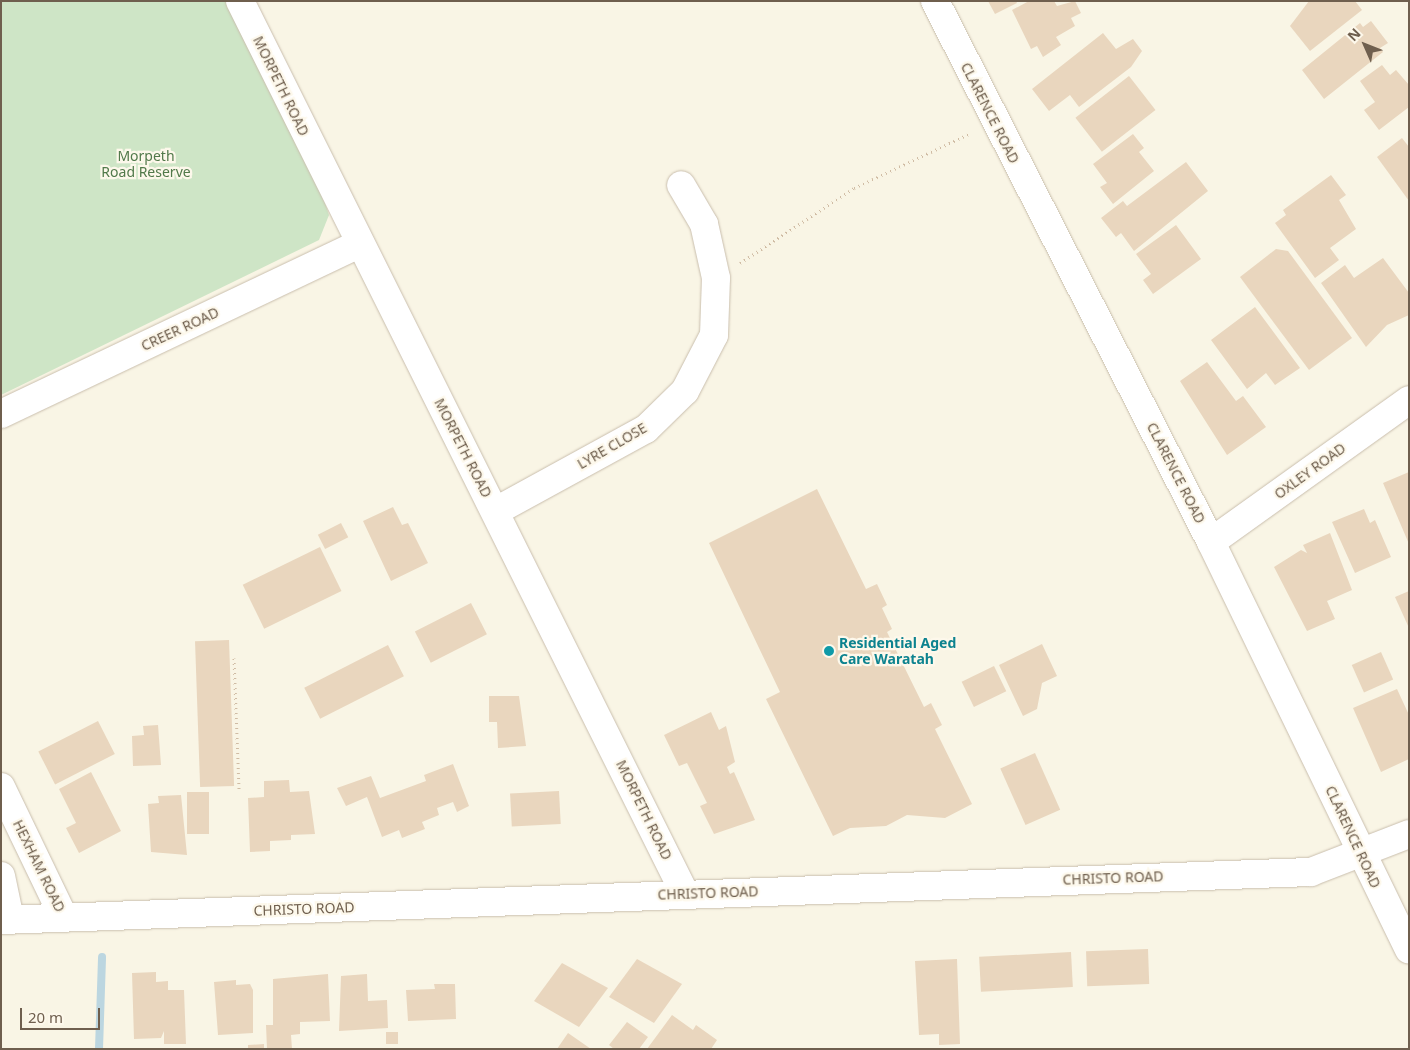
<!DOCTYPE html>
<html>
<head>
<meta charset="utf-8">
<style>
  body { margin:0 }
  #map { position:relative; width:1410px; height:1050px; overflow:hidden; background:#f9f5e5; font-family:"Noto Sans",sans-serif }
  div>[style] { position:absolute }
  [style*='--x'] { left:calc(var(--x)*1px); top:calc(var(--y)*1px); width:calc(var(--w)*1px); rotate:calc(var(--a)*1deg) }
  .green>* { inset:0; background:#cee5c6 }
  .stream>* { height:8px; margin:-4px; padding:0 4px; transform-origin:4px; border-radius:4px; background:#bcd6e0 }
  .building>* { inset:0; background:#e9d6be; transform-origin:0 0 }
  .path>* { height:3px; margin-top:-1.5px; transform-origin:0; background:repeating-linear-gradient(90deg,#d0bca4 0 1px,transparent 0 5px) }
  .roads { filter:drop-shadow(0 0 1px #c9bead) drop-shadow(0 0 1px #c9bead) }
  .minor>* { height:28px; margin:-14px; padding:0 14px; transform-origin:14px; border-radius:14px; background:#fff }
  .dots>* { width:14px; height:14px; translate:-50% -50%; box-sizing:border-box; border:2px solid #fdf8eb; border-radius:50% }
  span { translate:-50% -50%; white-space:nowrap; text-align:center; line-height:1.15; -webkit-text-stroke:4.5px #fdf8eb; paint-order:stroke }
  .street-label { font-size:14px; color:#6f5f4e }
  .park-label { font-size:14px; color:#51794a }
  .culture-label { font-size:14px; color:#0d838f; font-weight:700 }
  .left { translate:0 -50%; text-align:left }
  .frame { position:absolute; inset:0; border:2px solid #6f5f4e; pointer-events:none }
  .north { position:absolute; left:1340px; top:20px; width:50px; height:50px; -webkit-text-stroke:4px #fdf8eb; paint-order:stroke; rotate:314deg; font-size:14px; font-weight:700; line-height:20px; text-align:center; color:#6f5f4e }
  .north::after { content:''; display:block; margin:auto; width:18px; height:22px; background:#6f5f4e; clip-path:polygon(50% 0,100% 100%,50% 72%,0 100%) }
  .scale { position:absolute; left:20px; top:1008px; width:80px; height:22px; box-sizing:border-box; border:2px solid #6f5f4e; border-top:0; padding-left:6px; font-size:15px; line-height:18px; white-space:nowrap; color:#6f5f4e; -webkit-text-stroke:4px #fdf8eb; paint-order:stroke }
</style>
</head>
<body>
<div id="map">
  <div class="green">
    <div style="clip-path:polygon(1px 1px,228px 1px,323px 197px,329px 215px,319px 240px,1px 395px)"></div>
  </div>
  <div class="stream">
    <div style="--x:99;--y:1049;--w:92;--a:-88.1"></div>
  </div>
  <div class="building">
    <div style="clip-path:polygon(988px 1px,1016px 1px,1017px 3px,995px 14px)"></div>
    <div style="clip-path:polygon(1029px 1px,1054px 1px,1057px 6px,1075px 1px,1081px 13px,1071px 18px,1075px 26px,1056px 37px,1061px 45px,1043px 57px,1037px 46px,1031px 49px,1012px 10px)"></div>
    <div style="clip-path:polygon(1309px 1px,1355px 1px,1362px 10px,1310px 51px,1290px 26px)"></div>
    <div style="clip-path:polygon(1371px 21px,1388px 43px,1380px 48px,1383px 52px,1324px 99px,1302px 70px,1360px 23px,1363px 27px)"></div>
    <div style="clip-path:polygon(1103px 33px,1116px 49px,1133px 39px,1142px 51px,1131px 67px,1079px 107px,1070px 95px,1049px 111px,1032px 89px)"></div>
    <div style="clip-path:polygon(1382px 65px,1390px 75px,1396px 70px,1409px 85px,1409px 107px,1379px 130px,1364px 110px,1375px 102px,1360px 81px)"></div>
    <div style="left:1129px;top:76px;width:43px;height:68px;rotate:52deg"></div>
    <div style="clip-path:polygon(1133px 134px,1144px 148px,1139px 152px,1154px 171px,1113px 204px,1100px 187px,1107px 183px,1093px 164px)"></div>
    <div style="clip-path:polygon(1402px 138px,1409px 147px,1409px 201px,1377px 157px)"></div>
    <div style="clip-path:polygon(1186px 162px,1208px 191px,1134px 251px,1121px 233px,1116px 237px,1101px 218px,1123px 201px,1127px 206px)"></div>
    <div style="clip-path:polygon(1331px 175px,1346px 195px,1339px 200px,1356px 229px,1330px 248px,1339px 260px,1315px 278px,1275px 223px,1286px 215px,1283px 210px)"></div>
    <div style="clip-path:polygon(1176px 225px,1201px 259px,1153px 294px,1143px 280px,1151px 274px,1136px 254px)"></div>
    <div style="clip-path:polygon(1276px 249px,1288px 251px,1352px 338px,1309px 370px,1240px 277px)"></div>
    <div style="clip-path:polygon(1383px 258px,1409px 293px,1409px 315px,1387px 325px,1366px 347px,1321px 283px,1345px 265px,1354px 278px)"></div>
    <div style="clip-path:polygon(1255px 307px,1300px 368px,1275px 385px,1266px 373px,1247px 389px,1211px 340px)"></div>
    <div style="clip-path:polygon(1207px 362px,1236px 401px,1243px 396px,1266px 427px,1227px 455px,1180px 381px)"></div>
    <div style="clip-path:polygon(1409px 472px,1409px 544px,1383px 483px)"></div>
    <div style="clip-path:polygon(817px 489px,866px 589px,877px 584px,887px 605px,882px 608px,892px 629px,887px 632px,924px 707px,931px 703px,942px 725px,935px 729px,972px 804px,945px 818px,907px 815px,886px 826px,850px 828px,833px 836px,766px 699px,780px 692px,709px 543px)"></div>
    <div style="clip-path:polygon(393px 507px,402px 525px,408px 523px,428px 563px,391px 581px,363px 521px)"></div>
    <div style="clip-path:polygon(1364px 509px,1370px 523px,1375px 520px,1391px 557px,1355px 573px,1332px 522px)"></div>
    <div style="left:341px;top:523px;width:16px;height:26px;rotate:63deg"></div>
    <div style="clip-path:polygon(1330px 533px,1352px 590px,1327px 601px,1335px 619px,1307px 631px,1274px 567px,1301px 550px,1307px 553px,1303px 545px)"></div>
    <div style="left:320px;top:547px;width:49px;height:86px;rotate:64deg"></div>
    <div style="clip-path:polygon(1409px 591px,1409px 628px,1395px 597px)"></div>
    <div style="left:471px;top:603px;width:35px;height:63px;rotate:63deg"></div>
    <div style="left:229px;top:640px;width:146px;height:34px;rotate:88deg"></div>
    <div style="clip-path:polygon(1042px 644px,1057px 676px,1042px 683px,1037px 709px,1023px 716px,999px 665px)"></div>
    <div style="left:388px;top:645px;width:35px;height:94px;rotate:63deg"></div>
    <div style="left:1381px;top:652px;width:30px;height:32px;rotate:66deg"></div>
    <div style="left:994px;top:666px;width:28px;height:36px;rotate:64deg"></div>
    <div style="clip-path:polygon(1397px 689px,1409px 715px,1409px 759px,1381px 772px,1353px 708px)"></div>
    <div style="clip-path:polygon(489px 696px,519px 696px,526px 746px,498px 748px,497px 722px,489px 722px)"></div>
    <div style="clip-path:polygon(711px 712px,719px 730px,726px 726px,735px 762px,727px 767px,730px 774px,734px 772px,755px 820px,714px 834px,700px 806px,707px 803px,687px 763px,679px 766px,664px 735px)"></div>
    <div style="left:98px;top:721px;width:37px;height:67px;rotate:63deg"></div>
    <div style="clip-path:polygon(158px 725px,161px 765px,133px 766px,132px 736px,144px 735px,143px 726px)"></div>
    <div style="left:1035px;top:753px;width:62px;height:38px;rotate:66deg"></div>
    <div style="clip-path:polygon(453px 764px,469px 806px,457px 812px,453px 802px,437px 808px,439px 815px,422px 822px,425px 829px,402px 838px,399px 830px,382px 837px,367px 797px,346px 806px,337px 788px,371px 776px,380px 798px,426px 781px,424px 775px)"></div>
    <div style="clip-path:polygon(91px 772px,121px 831px,79px 853px,66px 828px,76px 823px,59px 789px)"></div>
    <div style="clip-path:polygon(289px 780px,290px 792px,309px 791px,315px 834px,291px 835px,291px 840px,270px 841px,270px 851px,250px 852px,248px 798px,264px 797px,264px 781px)"></div>
    <div style="left:559px;top:791px;width:33px;height:49px;rotate:87deg"></div>
    <div style="left:187px;top:792px;width:22px;height:42px"></div>
    <div style="clip-path:polygon(181px 795px,187px 855px,151px 852px,148px 804px,159px 803px,158px 796px)"></div>
    <div style="left:1148px;top:949px;width:35px;height:62px;rotate:88deg"></div>
    <div style="left:1071px;top:952px;width:35px;height:92px;rotate:87deg"></div>
    <div style="clip-path:polygon(637px 959px,682px 984px,654px 1023px,609px 997px)"></div>
    <div style="clip-path:polygon(957px 959px,960px 1044px,939px 1045px,939px 1034px,919px 1035px,915px 961px)"></div>
    <div style="clip-path:polygon(562px 963px,608px 988px,579px 1027px,534px 1001px)"></div>
    <div style="clip-path:polygon(156px 972px,156px 982px,168px 981px,168px 990px,184px 990px,186px 1044px,164px 1044px,164px 1031px,161px 1038px,134px 1039px,132px 973px)"></div>
    <div style="clip-path:polygon(328px 974px,330px 1021px,300px 1022px,300px 1034px,291px 1035px,292px 1049px,267px 1049px,266px 1025px,273px 1025px,273px 979px)"></div>
    <div style="clip-path:polygon(367px 974px,368px 1001px,387px 1000px,388px 1028px,339px 1031px,341px 976px)"></div>
    <div style="clip-path:polygon(236px 980px,236px 985px,250px 984px,253px 990px,253px 1033px,218px 1035px,214px 982px)"></div>
    <div style="clip-path:polygon(434px 984px,455px 984px,456px 1019px,408px 1021px,406px 990px,435px 989px)"></div>
    <div style="clip-path:polygon(672px 1015px,693px 1030px,696px 1025px,717px 1040px,711px 1049px,647px 1049px)"></div>
    <div style="clip-path:polygon(627px 1022px,648px 1037px,639px 1049px,614px 1049px,609px 1045px)"></div>
    <div style="left:398px;top:1032px;width:12px;height:12px;rotate:90deg"></div>
    <div style="clip-path:polygon(568px 1033px,591px 1049px,557px 1049px)"></div>
    <div style="clip-path:polygon(264px 1044px,264px 1049px,248px 1049px,248px 1045px)"></div>
  </div>
  <div class="path">
    <div style="--x:740;--y:263;--w:136;--a:-33.3"></div>
    <div style="--x:854;--y:188;--w:129;--a:-25.2"></div>
    <div style="--x:234;--y:658;--w:133;--a:87.8"></div>
  </div>
  <div class="roads">
    <div class="minor">
      <div style="--x:240;--y:1;--w:998;--a:63.51"></div>
      <div style="--x:935;--y:1;--w:607;--a:62.97"></div>
      <div style="--x:1211;--y:542;--w:453;--a:64.1"></div>
      <div style="--x:1;--y:414;--w:396;--a:-25.4"></div>
      <div style="--x:496;--y:511;--w:171;--a:-28.7"></div>
      <div style="--x:646;--y:429;--w:54;--a:-44.3"></div>
      <div style="--x:685;--y:391;--w:63;--a:-62.6"></div>
      <div style="--x:714;--y:335;--w:57;--a:-88"></div>
      <div style="--x:716;--y:278;--w:55;--a:-102.5"></div>
      <div style="--x:704;--y:224;--w:45;--a:-120.5"></div>
      <div style="--x:1211;--y:542;--w:244;--a:-35.6"></div>
      <div style="--x:1;--y:787;--w:145;--a:64.3"></div>
      <div style="--x:1;--y:876;--w:44;--a:78.2"></div>
      <div style="--x:1;--y:920;--w:1311;--a:-2.1"></div>
      <div style="--x:1311;--y:872;--w:105;--a:-21.2"></div>
    </div>
  </div>
  <div class="dots">
    <div style="left:829px;top:651px;background:#0f9aa8"></div>
  </div>
  <div class="street-label">
    <span style="left:281px;top:86px;rotate:64deg">MORPETH ROAD</span>
    <span style="left:990px;top:113px;rotate:63deg">CLARENCE ROAD</span>
    <span style="left:180px;top:329px;rotate:-25deg">CREER ROAD</span>
    <span style="left:612px;top:446px;rotate:-30deg">LYRE CLOSE</span>
    <span style="left:463px;top:448px;rotate:63deg">MORPETH ROAD</span>
    <span style="left:1310px;top:471px;rotate:-36deg">OXLEY ROAD</span>
    <span style="left:1176px;top:473px;rotate:63deg">CLARENCE ROAD</span>
    <span style="left:644px;top:810px;rotate:64deg">MORPETH ROAD</span>
    <span style="left:1353px;top:837px;rotate:65deg">CLARENCE ROAD</span>
    <span style="left:39px;top:866px;rotate:64deg">HEXHAM ROAD</span>
    <span style="left:1113px;top:878px;rotate:-2deg">CHRISTO ROAD</span>
    <span style="left:708px;top:893px;rotate:-2deg">CHRISTO ROAD</span>
    <span style="left:304px;top:909px;rotate:-2deg">CHRISTO ROAD</span>
  </div>
  <div class="park-label">
    <span style="left:146px;top:164px">Morpeth<br>Road Reserve</span>
  </div>
  <div class="culture-label">
    <span class="left" style="left:839px;top:651px">Residential Aged<br>Care Waratah</span>
  </div>
  <div class="frame"></div>
  <div class="north">N</div>
  <div class="scale">20 m</div>
</div>
</body>
</html>
